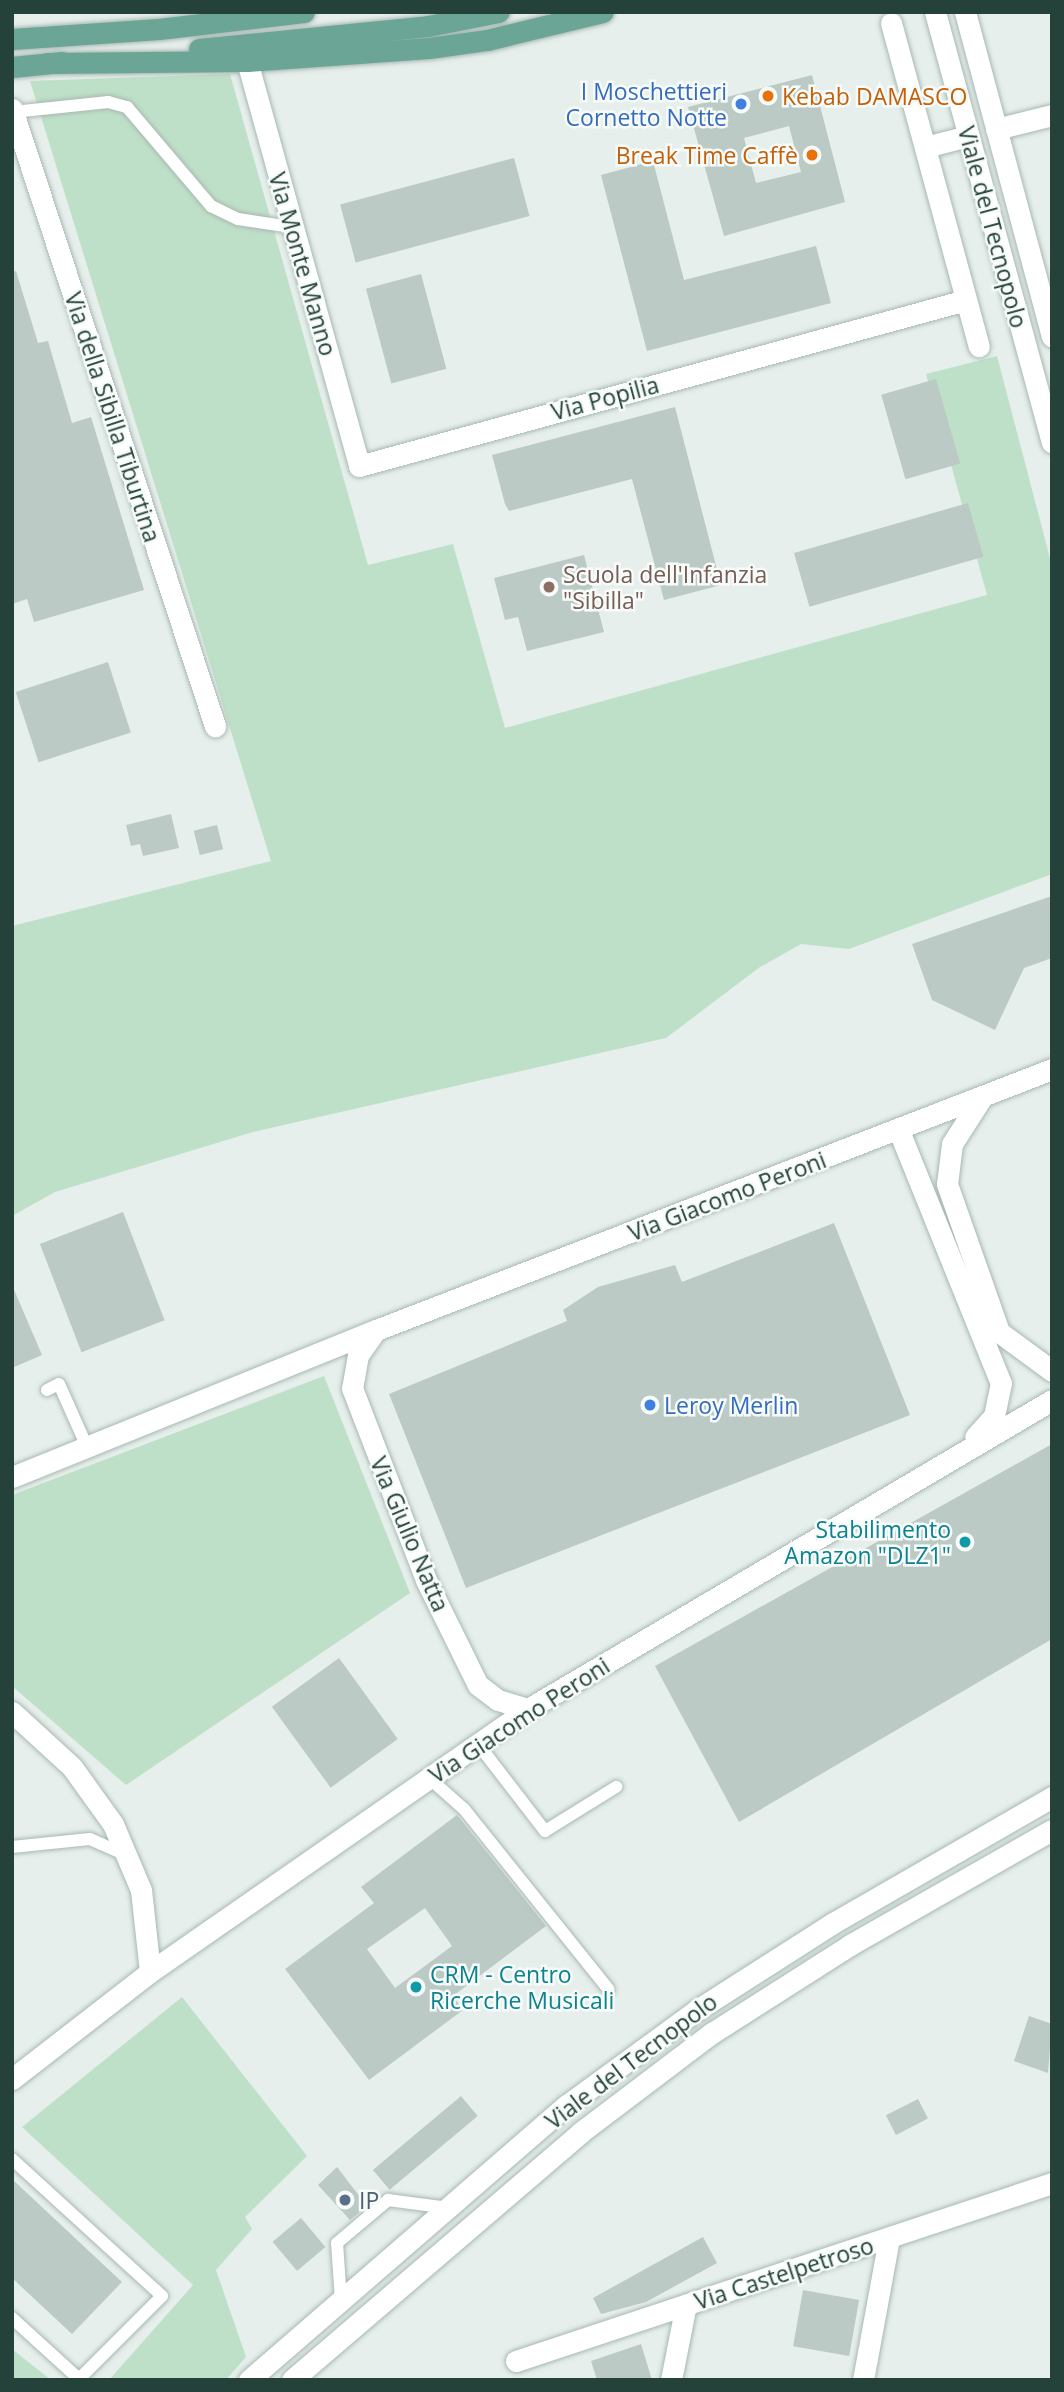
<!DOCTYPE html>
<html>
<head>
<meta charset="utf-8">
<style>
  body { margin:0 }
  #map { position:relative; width:1064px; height:2392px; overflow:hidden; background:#e6efeb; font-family:"Open Sans",sans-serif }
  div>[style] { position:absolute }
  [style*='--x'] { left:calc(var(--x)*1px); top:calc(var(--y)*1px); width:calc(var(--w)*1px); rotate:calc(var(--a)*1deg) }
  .green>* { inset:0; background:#bfe0c8 }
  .building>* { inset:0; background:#bbcac4; transform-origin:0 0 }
  .roads { filter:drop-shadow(0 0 2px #a8b8b2) drop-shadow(0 0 2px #a8b8b2) }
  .service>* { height:12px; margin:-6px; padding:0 6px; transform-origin:6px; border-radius:6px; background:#fff }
  .minor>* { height:21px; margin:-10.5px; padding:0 10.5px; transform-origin:10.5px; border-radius:10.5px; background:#fff }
  .secondary>* { height:21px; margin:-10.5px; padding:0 10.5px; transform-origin:10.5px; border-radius:10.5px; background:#fff }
  .primary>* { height:21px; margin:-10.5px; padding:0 10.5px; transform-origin:10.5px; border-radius:10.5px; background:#6aa596 }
  .dots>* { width:19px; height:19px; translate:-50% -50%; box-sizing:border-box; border:4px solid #f7fbf9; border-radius:50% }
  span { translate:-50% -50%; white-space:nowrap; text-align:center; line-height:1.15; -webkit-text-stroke:5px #f7fbf9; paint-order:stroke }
  .shop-label { font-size:23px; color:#366cbe }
  .right { translate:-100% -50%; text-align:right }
  .left { translate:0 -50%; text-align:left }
  .food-label { font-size:23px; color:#c56008 }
  .street-label { font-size:23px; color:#24423a }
  .education-label { font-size:23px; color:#785e54 }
  .culture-label { font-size:23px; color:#0d838f }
  .service-label { font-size:23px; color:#4e5e75 }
  .frame { position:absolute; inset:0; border:14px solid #24423a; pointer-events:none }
</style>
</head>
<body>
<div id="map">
  <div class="green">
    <div style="clip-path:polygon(230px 74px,368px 565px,453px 544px,505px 728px,987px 595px,926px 374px,997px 356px,1052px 566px,1052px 874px,849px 949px,801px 944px,760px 967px,666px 1038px,253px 1132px,55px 1192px,12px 1216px,12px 926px,271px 861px,30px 81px)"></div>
    <div style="clip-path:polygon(324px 1376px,410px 1593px,126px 1785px,12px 1686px,12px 1495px)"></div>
    <div style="clip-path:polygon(182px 1997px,307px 2156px,245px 2217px,252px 2229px,216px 2270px,246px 2357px,226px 2380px,109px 2380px,193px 2285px,22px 2127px)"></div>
    <div style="clip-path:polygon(12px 2349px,51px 2380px,12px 2380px)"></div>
  </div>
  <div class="building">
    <div style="clip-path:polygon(evenodd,812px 75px,845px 202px,724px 236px,688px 107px,812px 75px,789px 126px,801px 172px,756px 183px,744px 138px,789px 126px)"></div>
    <div style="left:514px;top:158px;width:60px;height:180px;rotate:75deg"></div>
    <div style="clip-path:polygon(653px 161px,684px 280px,816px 246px,831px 303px,647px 351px,601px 175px)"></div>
    <div style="clip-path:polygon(16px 271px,38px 343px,48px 341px,72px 423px,91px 417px,144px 590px,34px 622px,27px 599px,12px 604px,12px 272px)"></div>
    <div style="left:421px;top:274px;width:98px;height:57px;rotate:75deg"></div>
    <div style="left:936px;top:379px;width:88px;height:57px;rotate:74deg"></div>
    <div style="clip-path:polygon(675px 407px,721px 585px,664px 600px,632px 479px,509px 511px,505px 504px,492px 455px)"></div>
    <div style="left:968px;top:503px;width:56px;height:181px;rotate:74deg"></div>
    <div style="clip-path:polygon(584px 555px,604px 632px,527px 651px,518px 617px,505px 620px,494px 578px)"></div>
    <div style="left:108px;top:662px;width:74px;height:97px;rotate:72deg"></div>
    <div style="clip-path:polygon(171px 814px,179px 848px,143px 856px,140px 844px,131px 846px,126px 825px)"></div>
    <div style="left:217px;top:825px;width:25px;height:24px;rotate:76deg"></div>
    <div style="clip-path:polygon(1052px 896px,1052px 958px,1024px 968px,995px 1030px,932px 1000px,912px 944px)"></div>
    <div style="left:123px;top:1212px;width:116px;height:89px;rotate:69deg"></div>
    <div style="clip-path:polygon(834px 1223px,910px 1415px,466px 1588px,389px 1394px,567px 1321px,563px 1310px,598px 1287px,675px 1265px,682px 1282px)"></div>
    <div style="clip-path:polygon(12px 1285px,42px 1355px,12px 1368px)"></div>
    <div style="clip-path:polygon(1052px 1444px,1052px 1639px,739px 1822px,655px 1666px)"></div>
    <div style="left:339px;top:1658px;width:100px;height:83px;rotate:54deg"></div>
    <div style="clip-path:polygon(evenodd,457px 1815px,546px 1926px,453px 1996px,463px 2010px,369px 2080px,285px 1969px,374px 1903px,361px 1887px,457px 1815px,425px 1908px,452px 1946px,395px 1988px,367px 1949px,425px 1908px)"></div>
    <div style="clip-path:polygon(1029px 2016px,1052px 2024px,1048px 2073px,1014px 2061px)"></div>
    <div style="left:461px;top:2096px;width:26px;height:115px;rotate:50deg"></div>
    <div style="left:918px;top:2099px;width:22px;height:36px;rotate:63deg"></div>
    <div style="clip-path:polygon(337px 2167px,367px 2206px,350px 2220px,318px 2185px)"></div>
    <div style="clip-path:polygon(12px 2179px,122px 2282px,72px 2334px,12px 2278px)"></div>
    <div style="left:301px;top:2218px;width:38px;height:37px;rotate:50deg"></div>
    <div style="clip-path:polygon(703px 2237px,717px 2263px,646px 2302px,601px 2314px,593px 2298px)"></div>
    <div style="left:803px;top:2290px;width:57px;height:57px;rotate:10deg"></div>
    <div style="clip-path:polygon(641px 2344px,652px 2380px,597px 2380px,591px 2361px)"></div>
  </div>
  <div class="roads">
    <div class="service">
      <div style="--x:13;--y:112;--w:96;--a:-6"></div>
      <div style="--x:108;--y:102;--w:20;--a:15"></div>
      <div style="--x:127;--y:107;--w:130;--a:49.7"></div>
      <div style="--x:211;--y:206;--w:30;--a:26"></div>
      <div style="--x:238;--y:219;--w:54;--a:8.6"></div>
      <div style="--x:47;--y:1390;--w:13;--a:-27"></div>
      <div style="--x:59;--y:1384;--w:69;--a:66"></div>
      <div style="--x:478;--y:1744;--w:110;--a:52.4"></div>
      <div style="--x:545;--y:1831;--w:84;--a:-31.8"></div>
      <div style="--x:429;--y:1778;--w:47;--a:41.5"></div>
      <div style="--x:464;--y:1809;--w:231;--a:51.3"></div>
      <div style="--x:12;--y:1847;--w:78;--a:-5.9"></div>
      <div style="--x:90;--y:1839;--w:36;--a:24"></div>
      <div style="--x:12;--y:2159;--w:203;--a:42.4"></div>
      <div style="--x:162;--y:2296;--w:117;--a:135"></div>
      <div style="--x:79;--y:2379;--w:91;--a:-137.7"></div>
      <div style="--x:341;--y:2301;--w:58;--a:-93.9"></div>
      <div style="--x:337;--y:2243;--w:67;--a:-40.1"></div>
      <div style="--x:388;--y:2200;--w:61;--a:7.6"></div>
    </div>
    <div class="minor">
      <div style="--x:891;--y:23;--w:335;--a:74.8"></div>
      <div style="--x:247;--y:61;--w:420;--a:74.5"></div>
      <div style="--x:359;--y:466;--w:629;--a:-15.3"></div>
      <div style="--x:12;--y:109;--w:650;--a:71.79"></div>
      <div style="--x:996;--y:129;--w:58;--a:-14"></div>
      <div style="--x:925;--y:147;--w:44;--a:-14.3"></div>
      <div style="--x:982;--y:1097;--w:56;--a:122.6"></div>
      <div style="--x:952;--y:1144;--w:40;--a:97.1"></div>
      <div style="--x:947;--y:1184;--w:157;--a:70.6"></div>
      <div style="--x:999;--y:1332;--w:66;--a:36.3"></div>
      <div style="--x:899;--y:1131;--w:272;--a:68"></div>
      <div style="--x:1001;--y:1383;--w:34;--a:102"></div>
      <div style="--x:994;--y:1416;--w:28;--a:132"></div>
      <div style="--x:375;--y:1331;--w:29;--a:125"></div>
      <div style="--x:358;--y:1355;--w:34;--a:100"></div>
      <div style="--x:352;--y:1388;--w:206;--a:68.9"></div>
      <div style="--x:426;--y:1580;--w:117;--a:63.7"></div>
      <div style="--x:478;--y:1685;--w:25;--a:37"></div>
      <div style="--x:498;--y:1700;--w:31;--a:17"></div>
      <div style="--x:12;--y:1477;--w:393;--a:-22"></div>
      <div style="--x:376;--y:1330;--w:725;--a:-21.11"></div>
      <div style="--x:12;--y:1712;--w:81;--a:42.5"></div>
      <div style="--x:72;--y:1767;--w:70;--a:54.3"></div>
      <div style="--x:113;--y:1824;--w:72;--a:67"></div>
      <div style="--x:141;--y:1890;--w:82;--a:83.7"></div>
      <div style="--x:12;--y:2079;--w:175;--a:-37.8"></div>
      <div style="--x:150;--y:1972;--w:460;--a:-34.8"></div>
      <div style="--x:528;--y:1709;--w:608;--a:-30.53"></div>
      <div style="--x:516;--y:2361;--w:565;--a:-18.37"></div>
      <div style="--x:671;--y:2380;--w:77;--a:-78.8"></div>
      <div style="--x:863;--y:2380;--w:143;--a:-79.6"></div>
    </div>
    <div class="secondary">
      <div style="--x:935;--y:12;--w:446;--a:74.8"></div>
      <div style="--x:965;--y:12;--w:336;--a:75"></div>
      <div style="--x:249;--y:2380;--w:420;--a:-40.9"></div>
      <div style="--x:567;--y:2105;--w:161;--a:-36.2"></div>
      <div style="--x:697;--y:2010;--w:161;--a:-32.6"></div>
      <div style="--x:833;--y:1923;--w:253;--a:-29.9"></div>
      <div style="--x:292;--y:2380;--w:381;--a:-40.6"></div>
      <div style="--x:581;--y:2132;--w:164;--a:-37.1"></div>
      <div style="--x:712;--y:2033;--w:164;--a:-32.5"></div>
      <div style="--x:850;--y:1945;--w:232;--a:-29.7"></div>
    </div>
    <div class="primary">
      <div style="--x:12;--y:39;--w:147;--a:-3.9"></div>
      <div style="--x:159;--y:29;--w:146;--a:-6.7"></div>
      <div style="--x:199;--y:49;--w:230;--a:-5.7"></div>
      <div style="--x:428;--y:26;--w:72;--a:-11.2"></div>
      <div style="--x:48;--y:63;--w:199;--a:-0.6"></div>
      <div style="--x:247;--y:61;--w:182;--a:-4.1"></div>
      <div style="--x:429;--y:48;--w:59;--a:-7.9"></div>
      <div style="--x:487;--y:40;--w:119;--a:-13.6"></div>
      <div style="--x:12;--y:67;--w:50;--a:-5.7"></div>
    </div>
  </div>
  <div class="dots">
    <div style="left:768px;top:96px;background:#e8710a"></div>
    <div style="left:741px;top:104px;background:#3f7fe0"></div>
    <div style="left:812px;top:155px;background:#e8710a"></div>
    <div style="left:549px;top:587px;background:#8d6e63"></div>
    <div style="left:650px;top:1405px;background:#3f7fe0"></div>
    <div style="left:965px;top:1542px;background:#0f9aa8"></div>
    <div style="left:416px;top:1987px;background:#0f9aa8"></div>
    <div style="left:345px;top:2200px;background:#5c6f8a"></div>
  </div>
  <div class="shop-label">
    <span class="right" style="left:727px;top:104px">I Moschettieri<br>Cornetto Notte</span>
    <span class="left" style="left:664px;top:1405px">Leroy Merlin</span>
  </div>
  <div class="food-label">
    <span class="left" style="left:782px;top:96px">Kebab DAMASCO</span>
    <span class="right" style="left:798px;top:155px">Break Time Caffè</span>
  </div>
  <div class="street-label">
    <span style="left:993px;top:227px;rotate:75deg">Viale del Tecnopolo</span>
    <span style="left:303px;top:264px;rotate:74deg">Via Monte Manno</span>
    <span style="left:605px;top:398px;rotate:-15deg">Via Popilia</span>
    <span style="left:113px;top:417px;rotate:72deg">Via della Sibilla Tiburtina</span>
    <span style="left:727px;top:1196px;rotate:-21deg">Via Giacomo Peroni</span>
    <span style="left:410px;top:1534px;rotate:67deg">Via Giulio Natta</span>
    <span style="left:519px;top:1720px;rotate:-33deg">Via Giacomo Peroni</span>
    <span style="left:631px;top:2061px;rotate:-37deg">Viale del Tecnopolo</span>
    <span style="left:784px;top:2273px;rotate:-18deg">Via Castelpetroso</span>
  </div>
  <div class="education-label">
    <span class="left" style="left:563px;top:587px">Scuola dell'Infanzia<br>"Sibilla"</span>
  </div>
  <div class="culture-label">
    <span class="right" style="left:951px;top:1542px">Stabilimento<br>Amazon "DLZ1"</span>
    <span class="left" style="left:430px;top:1987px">CRM - Centro<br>Ricerche Musicali</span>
  </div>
  <div class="service-label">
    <span class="left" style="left:359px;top:2200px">IP</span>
  </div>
  <div class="frame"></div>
</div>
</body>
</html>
